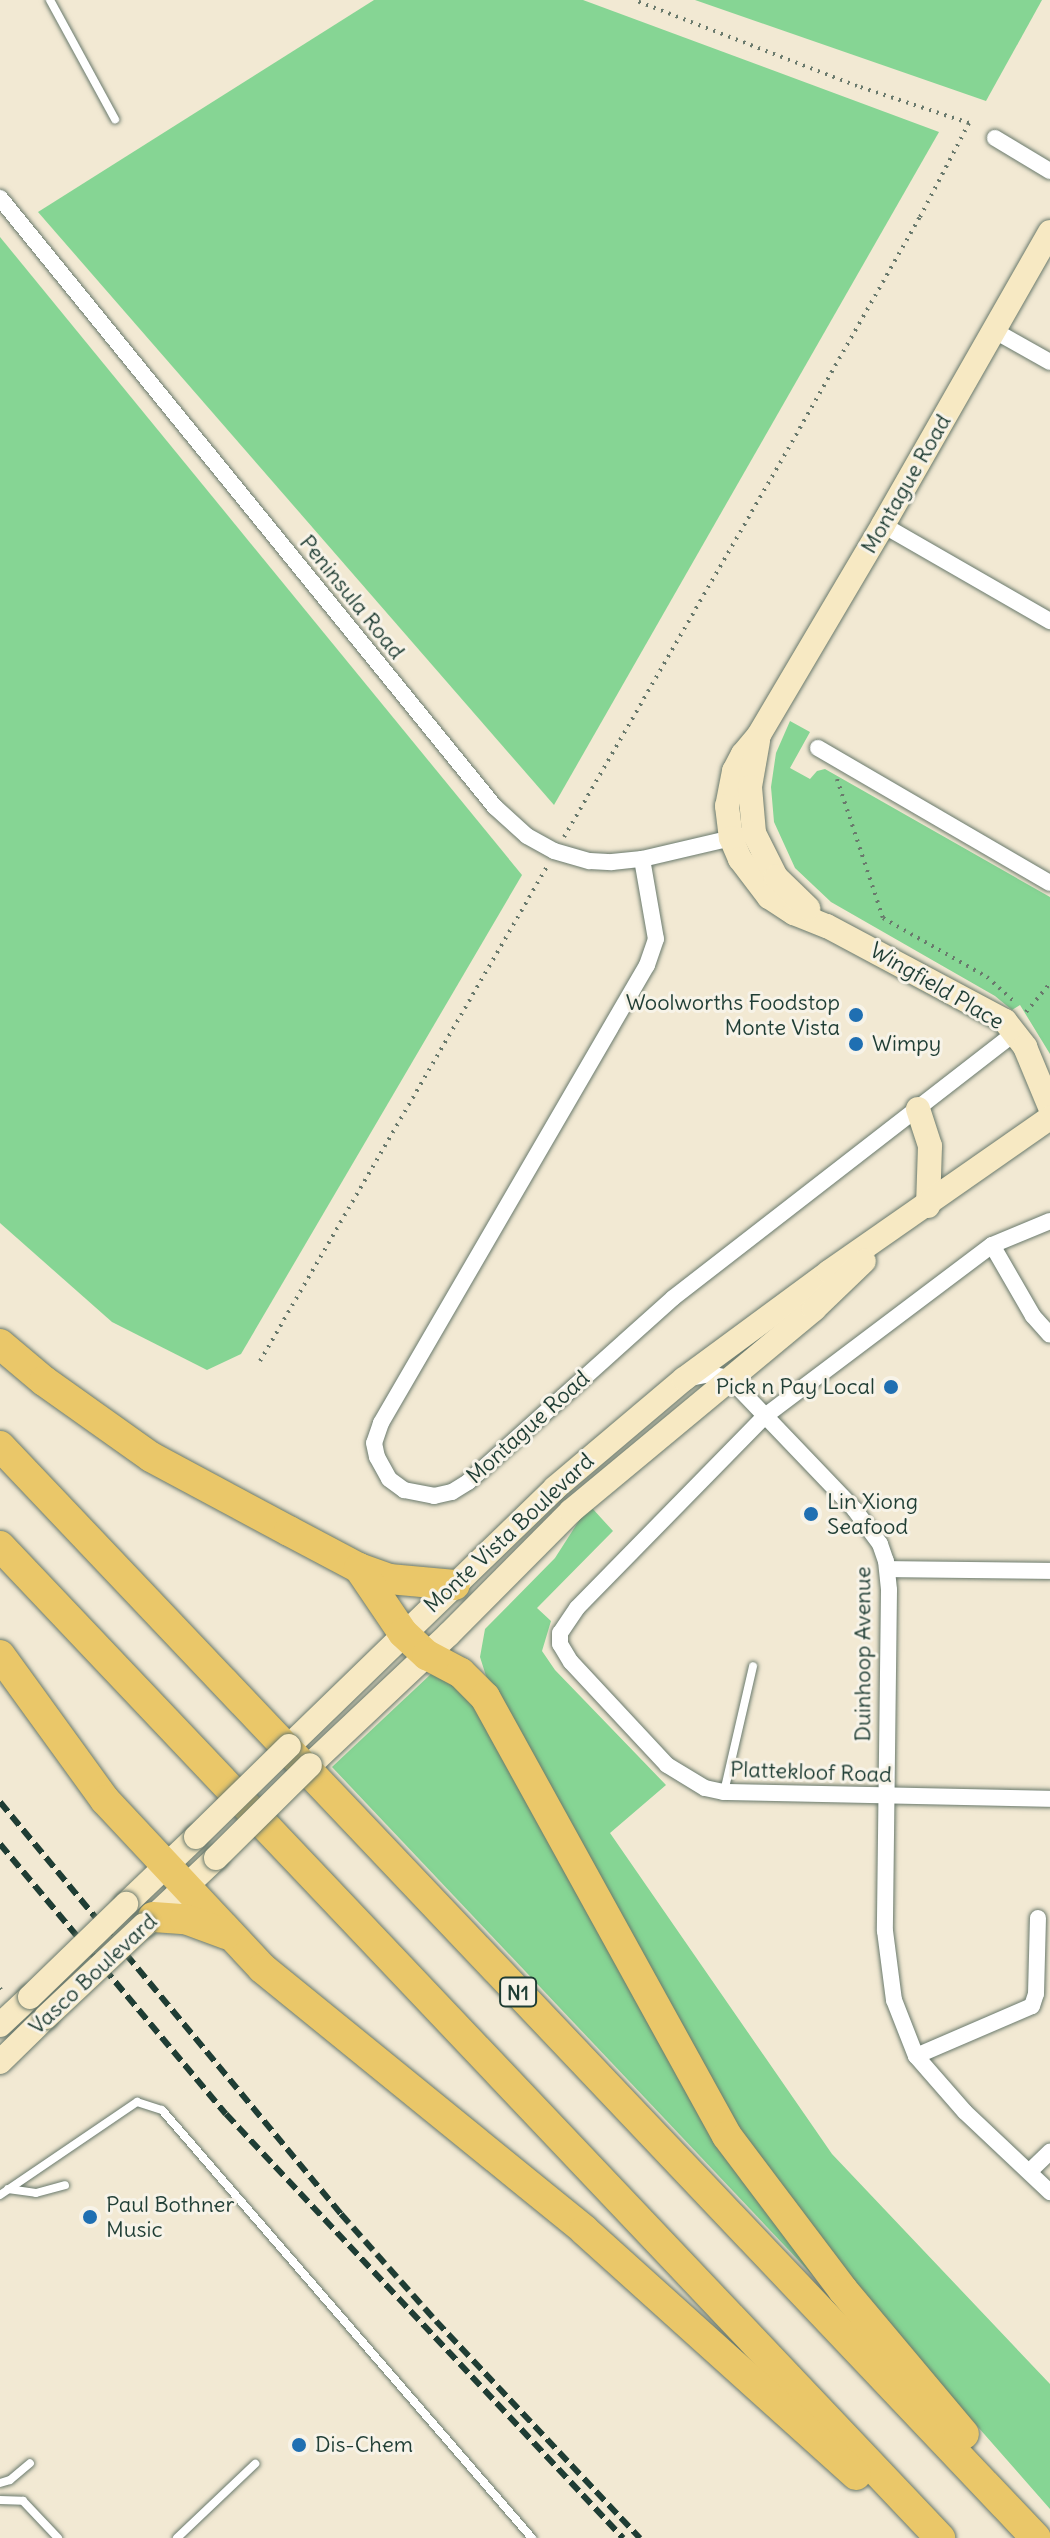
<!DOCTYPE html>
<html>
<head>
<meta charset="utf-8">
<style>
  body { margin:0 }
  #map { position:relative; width:1050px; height:2538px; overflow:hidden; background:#f2e9d3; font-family:Delius,sans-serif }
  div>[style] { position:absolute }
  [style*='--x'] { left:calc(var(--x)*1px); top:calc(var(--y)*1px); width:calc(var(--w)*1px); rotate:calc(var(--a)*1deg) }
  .green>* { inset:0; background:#86d594 }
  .path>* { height:4px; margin-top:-2px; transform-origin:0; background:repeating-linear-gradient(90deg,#69796c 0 2px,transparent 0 8px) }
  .roads { filter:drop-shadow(0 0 2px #69796c) drop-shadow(0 0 2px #69796c) }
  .lane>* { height:8px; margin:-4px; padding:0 4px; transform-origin:4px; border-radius:4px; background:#fff }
  .street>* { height:16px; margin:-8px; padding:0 8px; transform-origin:8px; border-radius:8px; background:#fff }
  .secondary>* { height:24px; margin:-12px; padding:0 12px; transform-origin:12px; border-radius:12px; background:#f7e9c3 }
  .highway>* { height:30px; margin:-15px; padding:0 15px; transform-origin:15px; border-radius:15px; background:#eac769 }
  .rail>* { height:6px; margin-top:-3px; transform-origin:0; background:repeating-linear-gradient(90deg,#1f3d34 0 12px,transparent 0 18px) }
  .bridges { filter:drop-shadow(0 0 2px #69796c) drop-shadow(0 0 2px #69796c) }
  .secondary-bridge>* { height:24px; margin:-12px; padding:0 12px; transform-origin:12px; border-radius:12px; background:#f7e9c3 }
  .dots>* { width:22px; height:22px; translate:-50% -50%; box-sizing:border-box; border:4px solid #f7f3e8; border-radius:50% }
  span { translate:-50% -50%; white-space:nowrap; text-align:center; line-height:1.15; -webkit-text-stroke:6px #f7f3e8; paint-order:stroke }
  .shield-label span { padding:2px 6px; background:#f7f3e8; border:2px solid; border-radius:6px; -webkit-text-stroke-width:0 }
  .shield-label { font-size:20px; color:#1f3d34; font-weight:700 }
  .street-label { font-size:22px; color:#1f3d34 }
  .poi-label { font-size:22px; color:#1f3d34 }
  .right { translate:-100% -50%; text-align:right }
  .left { translate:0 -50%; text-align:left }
</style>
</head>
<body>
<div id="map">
  <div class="green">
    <div style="clip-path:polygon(374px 0,583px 0,939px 132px,554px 805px,38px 212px)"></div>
    <div style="clip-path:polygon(695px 0,1042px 0,986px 101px)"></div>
    <div style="clip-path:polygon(0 237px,522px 875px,241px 1354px,207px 1370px,112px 1322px,0 1223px)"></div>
    <div style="clip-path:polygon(790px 721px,810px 732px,790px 768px,810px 779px,817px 771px,825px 769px,1050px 897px,1050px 1054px,1020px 1005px,1012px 1010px,995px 996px,831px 902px,795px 868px,774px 822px,771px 787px,776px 753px)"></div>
    <div style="clip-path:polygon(592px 1508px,613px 1531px,537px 1608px,551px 1621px,542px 1651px,555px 1670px,666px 1785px,610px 1833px,832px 2154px,1050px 2384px,1050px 2509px,868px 2302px,757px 2160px,486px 1676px,480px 1657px,485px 1629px,555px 1558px,580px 1519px)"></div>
    <div style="clip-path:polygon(432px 1673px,464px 1691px,854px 2319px,332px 1767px)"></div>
  </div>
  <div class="path">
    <div style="--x:837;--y:779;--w:146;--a:71.7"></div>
    <div style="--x:883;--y:918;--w:120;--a:29.6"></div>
    <div style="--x:987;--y:977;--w:38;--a:42"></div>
    <div style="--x:564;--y:837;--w:432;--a:-60"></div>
    <div style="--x:780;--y:463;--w:283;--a:-60.4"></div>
    <div style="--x:920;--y:217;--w:106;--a:-62.5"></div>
    <div style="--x:969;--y:123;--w:118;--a:-161.7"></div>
    <div style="--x:857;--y:86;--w:239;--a:-158.9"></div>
    <div style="--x:1026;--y:1012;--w:38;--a:-50"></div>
    <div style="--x:260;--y:1361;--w:574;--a:-59.86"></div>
    <div style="--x:0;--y:1988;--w:2;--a:63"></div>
  </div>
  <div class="roads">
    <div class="lane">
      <div style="--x:50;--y:0;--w:136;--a:61.4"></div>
      <div style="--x:724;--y:1792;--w:129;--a:-77"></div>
      <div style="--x:8;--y:2189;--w:28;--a:8"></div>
      <div style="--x:36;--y:2193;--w:30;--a:-15"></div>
      <div style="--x:0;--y:2195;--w:166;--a:-34.2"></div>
      <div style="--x:137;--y:2102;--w:26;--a:18"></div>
      <div style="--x:162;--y:2110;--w:566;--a:49.16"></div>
      <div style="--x:0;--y:2483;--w:10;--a:-17"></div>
      <div style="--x:10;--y:2480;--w:26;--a:-40"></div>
      <div style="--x:0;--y:2500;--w:23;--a:2"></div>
      <div style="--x:23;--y:2501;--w:51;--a:46.6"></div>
      <div style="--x:177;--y:2538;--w:108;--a:-43.5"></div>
    </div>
    <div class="street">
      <div style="--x:995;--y:138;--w:64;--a:31"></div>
      <div style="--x:0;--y:198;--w:785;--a:50.9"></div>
      <div style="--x:495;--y:807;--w:43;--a:42.2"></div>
      <div style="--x:527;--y:836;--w:31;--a:29"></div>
      <div style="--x:554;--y:851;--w:37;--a:16"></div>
      <div style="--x:590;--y:861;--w:22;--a:3"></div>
      <div style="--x:612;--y:862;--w:30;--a:-6"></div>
      <div style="--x:642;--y:859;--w:101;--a:-13.2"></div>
      <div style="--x:993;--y:330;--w:65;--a:29.3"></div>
      <div style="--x:883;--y:525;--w:193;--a:29.9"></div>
      <div style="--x:818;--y:748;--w:268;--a:30.2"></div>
      <div style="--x:642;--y:859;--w:81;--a:80.1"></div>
      <div style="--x:656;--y:939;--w:28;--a:109"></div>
      <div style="--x:647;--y:965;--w:530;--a:120.15"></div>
      <div style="--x:381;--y:1423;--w:21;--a:109"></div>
      <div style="--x:374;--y:1443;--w:14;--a:78"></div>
      <div style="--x:377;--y:1457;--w:25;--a:61"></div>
      <div style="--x:389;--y:1479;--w:19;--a:36"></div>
      <div style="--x:404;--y:1490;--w:31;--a:11"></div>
      <div style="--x:434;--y:1496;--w:18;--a:-13"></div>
      <div style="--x:452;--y:1492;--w:19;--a:-32"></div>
      <div style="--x:468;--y:1482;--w:275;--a:-41.9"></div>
      <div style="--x:673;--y:1298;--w:433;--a:-37.8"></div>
      <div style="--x:1050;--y:1221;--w:63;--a:157.5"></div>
      <div style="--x:992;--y:1245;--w:286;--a:143"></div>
      <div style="--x:764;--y:1417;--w:267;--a:134.4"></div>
      <div style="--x:577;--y:1608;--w:30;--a:124"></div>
      <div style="--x:560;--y:1633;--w:11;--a:90"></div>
      <div style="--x:560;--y:1644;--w:21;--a:59"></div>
      <div style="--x:571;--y:1662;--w:141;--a:47"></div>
      <div style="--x:667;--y:1765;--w:44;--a:31.2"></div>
      <div style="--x:705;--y:1788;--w:19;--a:12"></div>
      <div style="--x:724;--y:1792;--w:326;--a:1.2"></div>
      <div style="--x:992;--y:1245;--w:82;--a:60"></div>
      <div style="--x:1033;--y:1316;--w:25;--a:48"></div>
      <div style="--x:690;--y:1378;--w:20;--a:-11"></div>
      <div style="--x:710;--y:1374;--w:19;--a:12"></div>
      <div style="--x:729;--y:1378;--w:182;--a:46.3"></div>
      <div style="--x:855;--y:1510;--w:42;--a:53.7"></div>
      <div style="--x:880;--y:1544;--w:18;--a:71"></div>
      <div style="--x:886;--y:1561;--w:29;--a:84"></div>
      <div style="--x:889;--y:1590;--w:341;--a:90.7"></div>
      <div style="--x:885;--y:1931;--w:70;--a:82.6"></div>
      <div style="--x:894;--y:2000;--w:60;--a:68.6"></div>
      <div style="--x:916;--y:2056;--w:74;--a:48.8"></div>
      <div style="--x:965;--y:2112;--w:117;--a:43.3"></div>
      <div style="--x:888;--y:1569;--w:162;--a:0.7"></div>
      <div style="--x:916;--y:2056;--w:126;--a:-23.3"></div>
      <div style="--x:1032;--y:2006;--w:13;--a:-72"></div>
      <div style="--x:1036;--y:1994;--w:76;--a:-88.5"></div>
      <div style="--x:1030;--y:2171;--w:28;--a:-44"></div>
    </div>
    <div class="secondary">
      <div style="--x:1050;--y:232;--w:337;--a:119.7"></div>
      <div style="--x:883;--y:525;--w:244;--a:120.6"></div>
      <div style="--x:759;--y:735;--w:25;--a:130"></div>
      <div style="--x:743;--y:754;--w:19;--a:118"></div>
      <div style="--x:734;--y:771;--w:36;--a:101"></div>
      <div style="--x:727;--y:806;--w:32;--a:83"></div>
      <div style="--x:731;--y:838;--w:23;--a:67"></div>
      <div style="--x:740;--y:859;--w:48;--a:52.7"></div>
      <div style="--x:769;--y:897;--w:30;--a:33"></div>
      <div style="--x:794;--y:913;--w:35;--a:22"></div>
      <div style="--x:827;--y:926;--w:202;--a:28.1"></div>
      <div style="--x:1005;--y:1021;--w:33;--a:52"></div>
      <div style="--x:1025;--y:1047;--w:65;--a:67.4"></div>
      <div style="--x:758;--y:741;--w:47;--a:99.9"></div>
      <div style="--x:750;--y:787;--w:46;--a:85"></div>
      <div style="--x:754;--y:833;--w:49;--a:63.4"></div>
      <div style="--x:776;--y:877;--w:45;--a:44.1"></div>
      <div style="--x:918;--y:1109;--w:39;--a:72"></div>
      <div style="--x:930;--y:1146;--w:60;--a:91.9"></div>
      <div style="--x:289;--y:1746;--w:371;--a:-44.1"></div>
      <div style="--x:555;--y:1488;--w:169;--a:-40.2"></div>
      <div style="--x:684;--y:1379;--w:180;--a:-36.4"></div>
      <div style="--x:829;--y:1272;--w:269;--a:-34.9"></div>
      <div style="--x:310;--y:1765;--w:191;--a:-43.3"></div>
      <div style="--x:449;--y:1634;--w:173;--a:-45.2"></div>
      <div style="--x:571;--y:1511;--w:316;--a:-39.7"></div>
      <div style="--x:814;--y:1309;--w:69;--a:-43.8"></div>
      <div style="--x:126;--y:1904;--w:97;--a:-43.7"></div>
      <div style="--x:145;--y:1925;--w:98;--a:-43.3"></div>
      <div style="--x:0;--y:2025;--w:41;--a:-43"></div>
      <div style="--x:0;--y:2062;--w:64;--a:-44.4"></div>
    </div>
    <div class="highway">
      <div style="--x:0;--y:1344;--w:57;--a:40.1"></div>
      <div style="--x:44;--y:1381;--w:131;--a:35.4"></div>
      <div style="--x:151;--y:1457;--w:157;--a:28.2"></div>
      <div style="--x:289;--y:1531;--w:79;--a:27.9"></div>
      <div style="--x:359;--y:1568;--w:32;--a:20"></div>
      <div style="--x:389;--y:1579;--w:66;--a:5.2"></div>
      <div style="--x:0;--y:1446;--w:1505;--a:46.51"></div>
      <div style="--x:0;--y:1546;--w:1367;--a:46.54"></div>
      <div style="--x:359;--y:1568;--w:78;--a:55.9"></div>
      <div style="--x:403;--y:1633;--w:33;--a:43"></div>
      <div style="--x:427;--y:1655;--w:38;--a:28"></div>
      <div style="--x:461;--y:1673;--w:34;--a:45"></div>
      <div style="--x:485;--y:1697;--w:501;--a:61.13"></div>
      <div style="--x:727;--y:2136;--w:193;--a:53"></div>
      <div style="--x:843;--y:2290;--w:188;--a:50"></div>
      <div style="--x:0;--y:1655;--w:179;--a:54.1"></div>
      <div style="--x:105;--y:1800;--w:230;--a:46.9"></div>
      <div style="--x:262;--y:1968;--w:415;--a:39.1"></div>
      <div style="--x:584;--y:2230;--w:366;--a:42"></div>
      <div style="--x:153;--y:1917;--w:32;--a:4"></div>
      <div style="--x:185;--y:1919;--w:44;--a:20.1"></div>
    </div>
  </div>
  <div class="rail">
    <div style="--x:0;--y:1802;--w:535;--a:50.39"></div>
    <div style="--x:341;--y:2214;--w:143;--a:48.4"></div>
    <div style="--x:436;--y:2321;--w:298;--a:46.8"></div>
    <div style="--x:0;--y:1844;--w:352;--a:50.1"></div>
    <div style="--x:226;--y:2114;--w:581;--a:46.88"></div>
  </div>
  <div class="bridges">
    <div class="secondary-bridge">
      <div style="--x:196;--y:1837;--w:130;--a:-44.4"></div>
      <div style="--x:216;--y:1858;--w:132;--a:-44.7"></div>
      <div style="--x:30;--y:1997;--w:134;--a:-44.1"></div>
      <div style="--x:46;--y:2017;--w:134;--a:-43.2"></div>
    </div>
  </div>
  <div class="dots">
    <div style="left:856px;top:1015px;background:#1f6fb2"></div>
    <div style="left:856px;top:1044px;background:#1f6fb2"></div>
    <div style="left:891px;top:1387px;background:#1f6fb2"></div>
    <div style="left:811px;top:1514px;background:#1f6fb2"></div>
    <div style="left:90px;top:2217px;background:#1f6fb2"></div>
    <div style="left:299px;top:2445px;background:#1f6fb2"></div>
  </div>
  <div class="shield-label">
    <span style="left:518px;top:1992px">N1</span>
  </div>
  <div class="street-label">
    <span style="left:906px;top:484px;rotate:-60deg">Montague Road</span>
    <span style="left:352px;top:597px;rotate:51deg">Peninsula Road</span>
    <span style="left:937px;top:986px;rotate:30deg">Wingfield Place</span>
    <span style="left:528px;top:1427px;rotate:-42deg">Montague Road</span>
    <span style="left:509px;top:1533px;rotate:-43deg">Monte Vista Boulevard</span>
    <span style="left:863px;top:1654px;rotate:-90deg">Duinhoop Avenue</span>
    <span style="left:811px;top:1772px;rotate:2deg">Plattekloof Road</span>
    <span style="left:93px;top:1974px;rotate:-43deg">Vasco Boulevard</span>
  </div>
  <div class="poi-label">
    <span class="right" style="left:840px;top:1015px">Woolworths Foodstop<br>Monte Vista</span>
    <span class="left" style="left:872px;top:1044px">Wimpy</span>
    <span class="right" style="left:875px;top:1387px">Pick n Pay Local</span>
    <span class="left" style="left:827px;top:1514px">Lin Xiong<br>Seafood</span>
    <span class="left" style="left:106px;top:2217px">Paul Bothner<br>Music</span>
    <span class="left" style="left:315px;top:2445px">Dis-Chem</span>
  </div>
</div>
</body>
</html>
